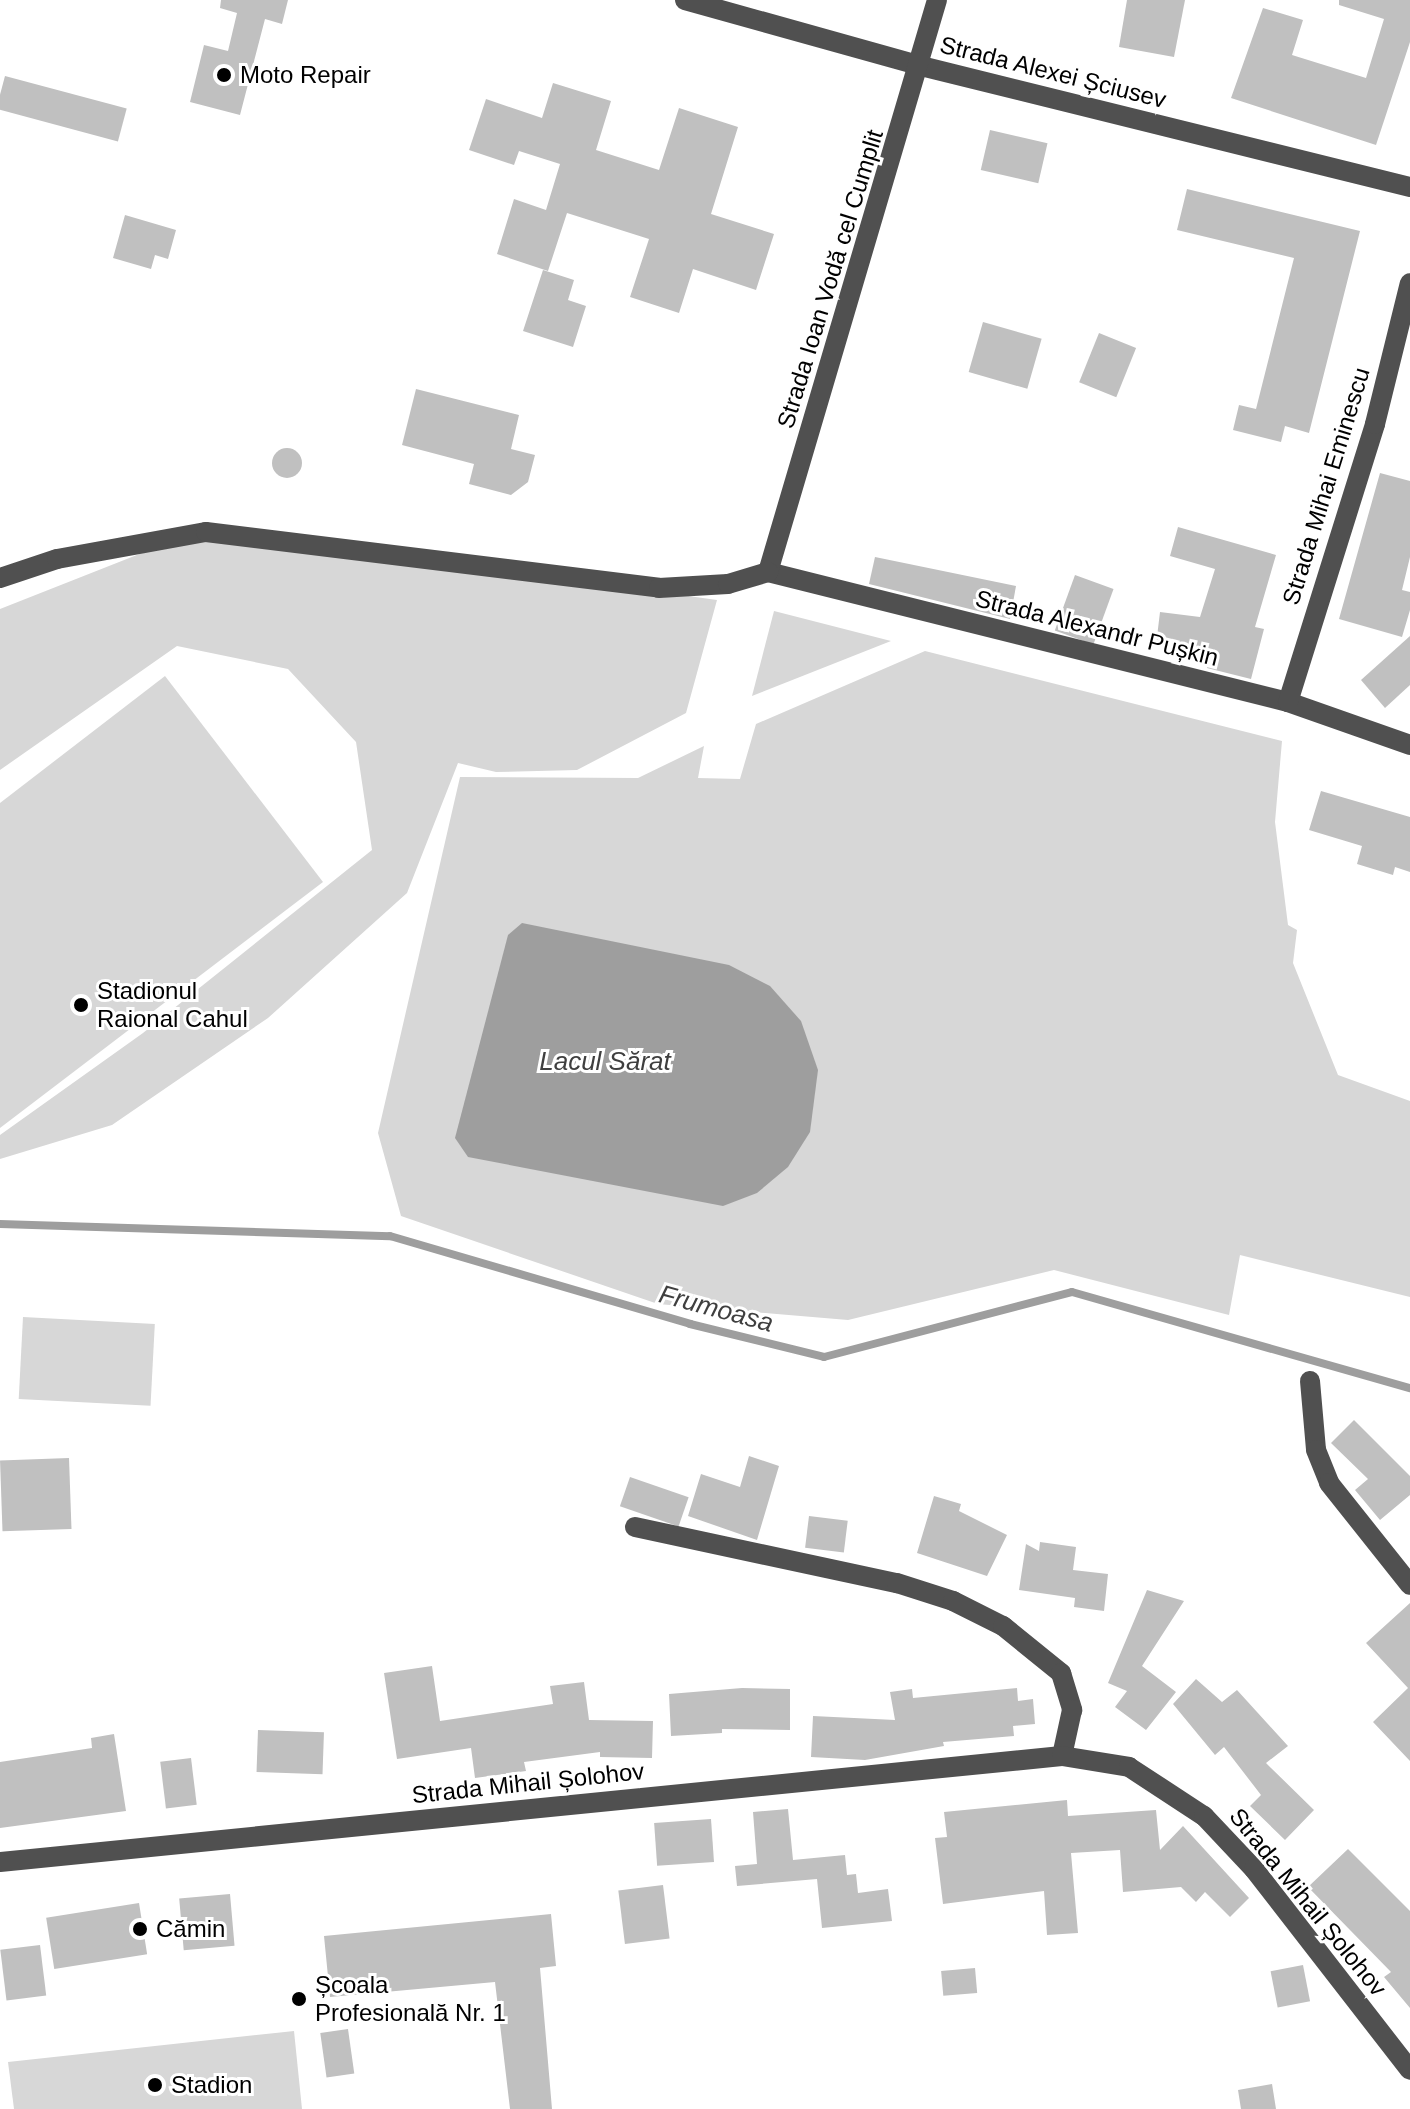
<!DOCTYPE html>
<html>
<head>
<meta charset="utf-8">
<style>
  body { margin:0 }
  #map { position:relative; width:1410px; height:2109px; overflow:hidden; background:#fff; font-family:Helvetica,sans-serif }
  div>[style] { position:absolute }
  [style*='--x'] { left:calc(var(--x)*1px); top:calc(var(--y)*1px); width:calc(var(--w)*1px); rotate:calc(var(--a)*1deg) }
  .green>* { inset:0; background:#d7d7d7; transform-origin:0 0 }
  .water>* { inset:0; background:#9e9e9e }
  .stream>* { height:8px; margin:-4px; padding:0 4px; transform-origin:4px; border-radius:4px; background:#9e9e9e }
  .building>* { inset:0; background:#c0c0c0; transform-origin:0 0 }
  .round { border-radius:50% }
  .minor>* { height:20px; margin:-10px; padding:0 10px; transform-origin:10px; border-radius:10px; background:#505050 }
  .dots>* { width:22px; height:22px; translate:-50% -50%; box-sizing:border-box; border:4px solid #fff; border-radius:50% }
  span { translate:-50% -50%; white-space:nowrap; text-align:center; line-height:1.15; -webkit-text-stroke:6px #fff; paint-order:stroke }
  .street-label { font-size:24px; color:#000 }
  .poi-label { font-size:24px; color:#000 }
  .left { translate:0 -50%; text-align:left }
  .water-label { font-size:26px; color:#3f3f3f; font-style:italic }
</style>
</head>
<body>
<div id="map">
  <div class="green">
    <div style="clip-path:polygon(247px 534px,717px 600px,686px 713px,577px 770px,496px 772px,458px 763px,407px 893px,268px 1018px,112px 1125px,0 1159px,0 1135px,143px 1033px,372px 850px,356px 742px,288px 669px,177px 646px,0 770px,0 609px,147px 551px)"></div>
    <div style="clip-path:polygon(774px 611px,891px 641px,752px 696px)"></div>
    <div style="clip-path:polygon(925px 651px,1282px 741px,1275px 822px,1288px 925px,1297px 930px,1293px 963px,1338px 1075px,1410px 1101px,1410px 1297px,1240px 1255px,1229px 1315px,1054px 1270px,848px 1320px,658px 1304px,401px 1216px,378px 1133px,460px 777px,638px 778px,704px 746px,698px 778px,740px 779px,756px 724px)"></div>
    <div style="clip-path:polygon(165px 676px,323px 882px,0 1128px,0 803px)"></div>
    <div style="left:23px;top:1317px;width:132px;height:82px;rotate:3deg"></div>
    <div style="clip-path:polygon(294px 2031px,302px 2109px,14px 2109px,8px 2062px)"></div>
  </div>
  <div class="water">
    <div style="clip-path:polygon(522px 923px,729px 965px,770px 986px,801px 1021px,818px 1070px,810px 1132px,788px 1167px,757px 1193px,723px 1206px,468px 1157px,455px 1138px,508px 935px)"></div>
  </div>
  <div class="stream">
    <div style="--x:0;--y:1224;--w:390;--a:1.8"></div>
    <div style="--x:390;--y:1236;--w:313;--a:16.3"></div>
    <div style="--x:690;--y:1324;--w:138;--a:13.8"></div>
    <div style="--x:824;--y:1357;--w:256;--a:-14.7"></div>
    <div style="--x:1072;--y:1292;--w:351;--a:15.9"></div>
  </div>
  <div class="building">
    <div style="clip-path:polygon(221px 0,288px 0,282px 24px,265px 19px,240px 115px,190px 102px,204px 45px,228px 51px,237px 13px,220px 8px)"></div>
    <div style="clip-path:polygon(1127px 0,1185px 0,1174px 57px,1119px 47px)"></div>
    <div style="clip-path:polygon(1339px 0,1410px 0,1410px 42px,1376px 145px,1231px 98px,1263px 8px,1303px 20px,1292px 55px,1366px 78px,1384px 19px,1339px 5px)"></div>
    <div style="left:5px;top:76px;width:126px;height:34px;rotate:15deg"></div>
    <div style="clip-path:polygon(553px 83px,611px 101px,596px 150px,659px 170px,679px 108px,738px 127px,711px 214px,774px 234px,756px 290px,693px 269px,679px 313px,630px 297px,649px 239px,567px 213px,548px 271px,497px 254px,514px 199px,546px 210px,560px 164px,519px 151px,514px 165px,469px 150px,486px 99px,542px 118px)"></div>
    <div style="left:990px;top:130px;width:59px;height:41px;rotate:13deg"></div>
    <div style="clip-path:polygon(1187px 189px,1360px 231px,1309px 433px,1285px 426px,1281px 442px,1233px 430px,1239px 405px,1256px 409px,1294px 258px,1177px 230px)"></div>
    <div style="clip-path:polygon(125px 215px,176px 230px,168px 259px,155px 255px,151px 269px,113px 258px)"></div>
    <div style="clip-path:polygon(543px 270px,574px 280px,568px 300px,586px 306px,573px 347px,523px 331px)"></div>
    <div style="left:983px;top:322px;width:61px;height:52px;rotate:16deg"></div>
    <div style="left:1099px;top:333px;width:40px;height:53px;rotate:22deg"></div>
    <div style="clip-path:polygon(416px 389px,519px 415px,511px 449px,535px 455px,528px 482px,511px 495px,469px 484px,474px 464px,402px 445px)"></div>
    <div class="round" style="left:272px;top:448px;width:30px;height:30px"></div>
    <div style="clip-path:polygon(1380px 473px,1410px 481px,1410px 557px,1402px 590px,1410px 592px,1410px 610px,1402px 637px,1339px 619px)"></div>
    <div style="clip-path:polygon(1178px 527px,1276px 555px,1255px 627px,1264px 629px,1251px 679px,1207px 668px,1211px 652px,1156px 645px,1160px 612px,1200px 617px,1215px 569px,1170px 556px)"></div>
    <div style="clip-path:polygon(875px 557px,1016px 586px,1010px 619px,869px 584px)"></div>
    <div style="left:1075px;top:575px;width:41px;height:59px;rotate:20deg"></div>
    <div style="clip-path:polygon(1410px 636px,1410px 685px,1385px 708px,1361px 680px)"></div>
    <div style="clip-path:polygon(1321px 791px,1410px 817px,1410px 872px,1395px 867px,1393px 875px,1357px 864px,1362px 846px,1309px 830px)"></div>
    <div style="clip-path:polygon(1354px 1420px,1410px 1476px,1410px 1495px,1380px 1520px,1355px 1490px,1368px 1479px,1331px 1443px)"></div>
    <div style="clip-path:polygon(749px 1456px,779px 1466px,757px 1540px,688px 1516px,701px 1474px,740px 1487px)"></div>
    <div style="left:69px;top:1458px;width:71px;height:69px;rotate:88deg"></div>
    <div style="left:630px;top:1477px;width:62px;height:31px;rotate:19deg"></div>
    <div style="clip-path:polygon(934px 1496px,961px 1504px,959px 1511px,1007px 1535px,987px 1576px,917px 1553px)"></div>
    <div style="left:809px;top:1516px;width:39px;height:32px;rotate:7deg"></div>
    <div style="clip-path:polygon(1040px 1542px,1076px 1547px,1073px 1570px,1108px 1574px,1104px 1611px,1074px 1607px,1075px 1598px,1019px 1590px,1026px 1544px,1039px 1551px)"></div>
    <div style="clip-path:polygon(1147px 1590px,1184px 1601px,1142px 1666px,1176px 1692px,1146px 1730px,1115px 1707px,1127px 1691px,1108px 1683px)"></div>
    <div style="clip-path:polygon(1410px 1603px,1410px 1761px,1373px 1722px,1408px 1688px,1366px 1643px)"></div>
    <div style="clip-path:polygon(432px 1666px,440px 1721px,553px 1704px,550px 1686px,584px 1682px,589px 1720px,653px 1721px,652px 1758px,600px 1757px,600px 1752px,524px 1762px,526px 1771px,475px 1778px,471px 1748px,397px 1759px,384px 1673px)"></div>
    <div style="clip-path:polygon(1196px 1679px,1222px 1702px,1237px 1690px,1288px 1746px,1266px 1763px,1314px 1810px,1285px 1840px,1250px 1806px,1261px 1795px,1224px 1747px,1215px 1755px,1173px 1704px)"></div>
    <div style="clip-path:polygon(742px 1688px,790px 1689px,790px 1730px,722px 1729px,722px 1733px,671px 1736px,669px 1694px)"></div>
    <div style="clip-path:polygon(1017px 1688px,1018px 1701px,1033px 1699px,1035px 1724px,1013px 1726px,1014px 1736px,943px 1742px,944px 1746px,865px 1760px,811px 1757px,813px 1716px,895px 1720px,890px 1692px,912px 1689px,913px 1698px)"></div>
    <div style="left:258px;top:1730px;width:66px;height:42px;rotate:2deg"></div>
    <div style="clip-path:polygon(114px 1734px,126px 1811px,0 1828px,0 1762px,92px 1748px,91px 1738px)"></div>
    <div style="left:191px;top:1758px;width:47px;height:31px;rotate:83deg"></div>
    <div style="clip-path:polygon(1067px 1800px,1068px 1816px,1156px 1810px,1160px 1850px,1183px 1826px,1249px 1898px,1230px 1917px,1205px 1892px,1196px 1902px,1181px 1887px,1123px 1892px,1120px 1850px,1071px 1853px,1078px 1933px,1047px 1935px,1044px 1891px,943px 1904px,935px 1838px,947px 1837px,944px 1812px)"></div>
    <div style="clip-path:polygon(788px 1809px,793px 1860px,845px 1855px,847px 1875px,856px 1874px,858px 1893px,888px 1889px,892px 1921px,822px 1928px,817px 1879px,737px 1886px,735px 1866px,757px 1864px,753px 1812px)"></div>
    <div style="left:711px;top:1819px;width:43px;height:57px;rotate:86deg"></div>
    <div style="clip-path:polygon(1348px 1849px,1410px 1911px,1410px 2008px,1384px 1977px,1391px 1972px,1308px 1887px)"></div>
    <div style="left:663px;top:1885px;width:54px;height:45px;rotate:83deg"></div>
    <div style="left:230px;top:1894px;width:52px;height:51px;rotate:85deg"></div>
    <div style="left:139px;top:1903px;width:52px;height:94px;rotate:81deg"></div>
    <div style="clip-path:polygon(551px 1914px,556px 1966px,540px 1968px,552px 2109px,510px 2109px,495px 1982px,330px 1997px,324px 1936px)"></div>
    <div style="left:40px;top:1945px;width:51px;height:40px;rotate:83deg"></div>
    <div style="left:1303px;top:1965px;width:37px;height:33px;rotate:79deg"></div>
    <div style="left:975px;top:1968px;width:25px;height:34px;rotate:85deg"></div>
    <div style="left:348px;top:2029px;width:45px;height:28px;rotate:82deg"></div>
    <div style="clip-path:polygon(1272px 2084px,1276px 2109px,1241px 2109px,1238px 2090px)"></div>
  </div>
  <div class="minor">
    <div style="--x:685;--y:0;--w:245;--a:15.6"></div>
    <div style="--x:921;--y:66;--w:504;--a:13.9"></div>
    <div style="--x:768;--y:572;--w:536;--a:14.04"></div>
    <div style="--x:1288;--y:702;--w:129;--a:19.4"></div>
    <div style="--x:768;--y:572;--w:596;--a:-73.54"></div>
    <div style="--x:0;--y:578;--w:60;--a:-18.4"></div>
    <div style="--x:57;--y:559;--w:151;--a:-10.3"></div>
    <div style="--x:206;--y:532;--w:456;--a:7"></div>
    <div style="--x:659;--y:588;--w:69;--a:-3.3"></div>
    <div style="--x:728;--y:584;--w:42;--a:-16.7"></div>
    <div style="--x:1288;--y:702;--w:291;--a:-72.6"></div>
    <div style="--x:1375;--y:424;--w:145;--a:-76.1"></div>
    <div style="--x:1310;--y:1381;--w:69;--a:85"></div>
    <div style="--x:1316;--y:1450;--w:35;--a:68"></div>
    <div style="--x:1329;--y:1483;--w:130;--a:51.5"></div>
    <div style="--x:635;--y:1527;--w:268;--a:12.1"></div>
    <div style="--x:897;--y:1583;--w:59;--a:17.8"></div>
    <div style="--x:953;--y:1601;--w:56;--a:26.6"></div>
    <div style="--x:1003;--y:1626;--w:75;--a:39"></div>
    <div style="--x:1061;--y:1673;--w:39;--a:73"></div>
    <div style="--x:1072;--y:1710;--w:47;--a:102.3"></div>
    <div style="--x:0;--y:1862;--w:1067;--a:-5.7"></div>
    <div style="--x:1062;--y:1756;--w:68;--a:9.3"></div>
    <div style="--x:1129;--y:1767;--w:90;--a:33.2"></div>
    <div style="--x:1204;--y:1816;--w:73;--a:46.7"></div>
    <div style="--x:1254;--y:1869;--w:254;--a:52.2"></div>
  </div>
  <div class="dots">
    <div style="left:224px;top:75px;background:#000"></div>
    <div style="left:81px;top:1005px;background:#000"></div>
    <div style="left:140px;top:1929px;background:#000"></div>
    <div style="left:299px;top:1999px;background:#000"></div>
    <div style="left:155px;top:2085px;background:#000"></div>
  </div>
  <div class="street-label">
    <span style="left:1053px;top:72px;rotate:14deg">Strada Alexei Șciusev</span>
    <span style="left:830px;top:279px;rotate:-73deg">Strada Ioan Vodă cel Cumplit</span>
    <span style="left:1326px;top:486px;rotate:-73deg">Strada Mihai Eminescu</span>
    <span style="left:1097px;top:628px;rotate:14deg">Strada Alexandr Pușkin</span>
    <span style="left:528px;top:1783px;rotate:-6deg">Strada Mihail Șolohov</span>
    <span style="left:1308px;top:1902px;rotate:51deg">Strada Mihail Șolohov</span>
  </div>
  <div class="poi-label">
    <span class="left" style="left:240px;top:75px">Moto Repair</span>
    <span class="left" style="left:97px;top:1005px">Stadionul<br>Raional Cahul</span>
    <span class="left" style="left:156px;top:1929px">Cămin</span>
    <span class="left" style="left:315px;top:1999px">Școala<br>Profesională Nr. 1</span>
    <span class="left" style="left:171px;top:2085px">Stadion</span>
  </div>
  <div class="water-label">
    <span style="left:605px;top:1062px">Lacul Sărat</span>
    <span style="left:716px;top:1309px;rotate:15deg">Frumoasa</span>
  </div>
</div>
</body>
</html>
